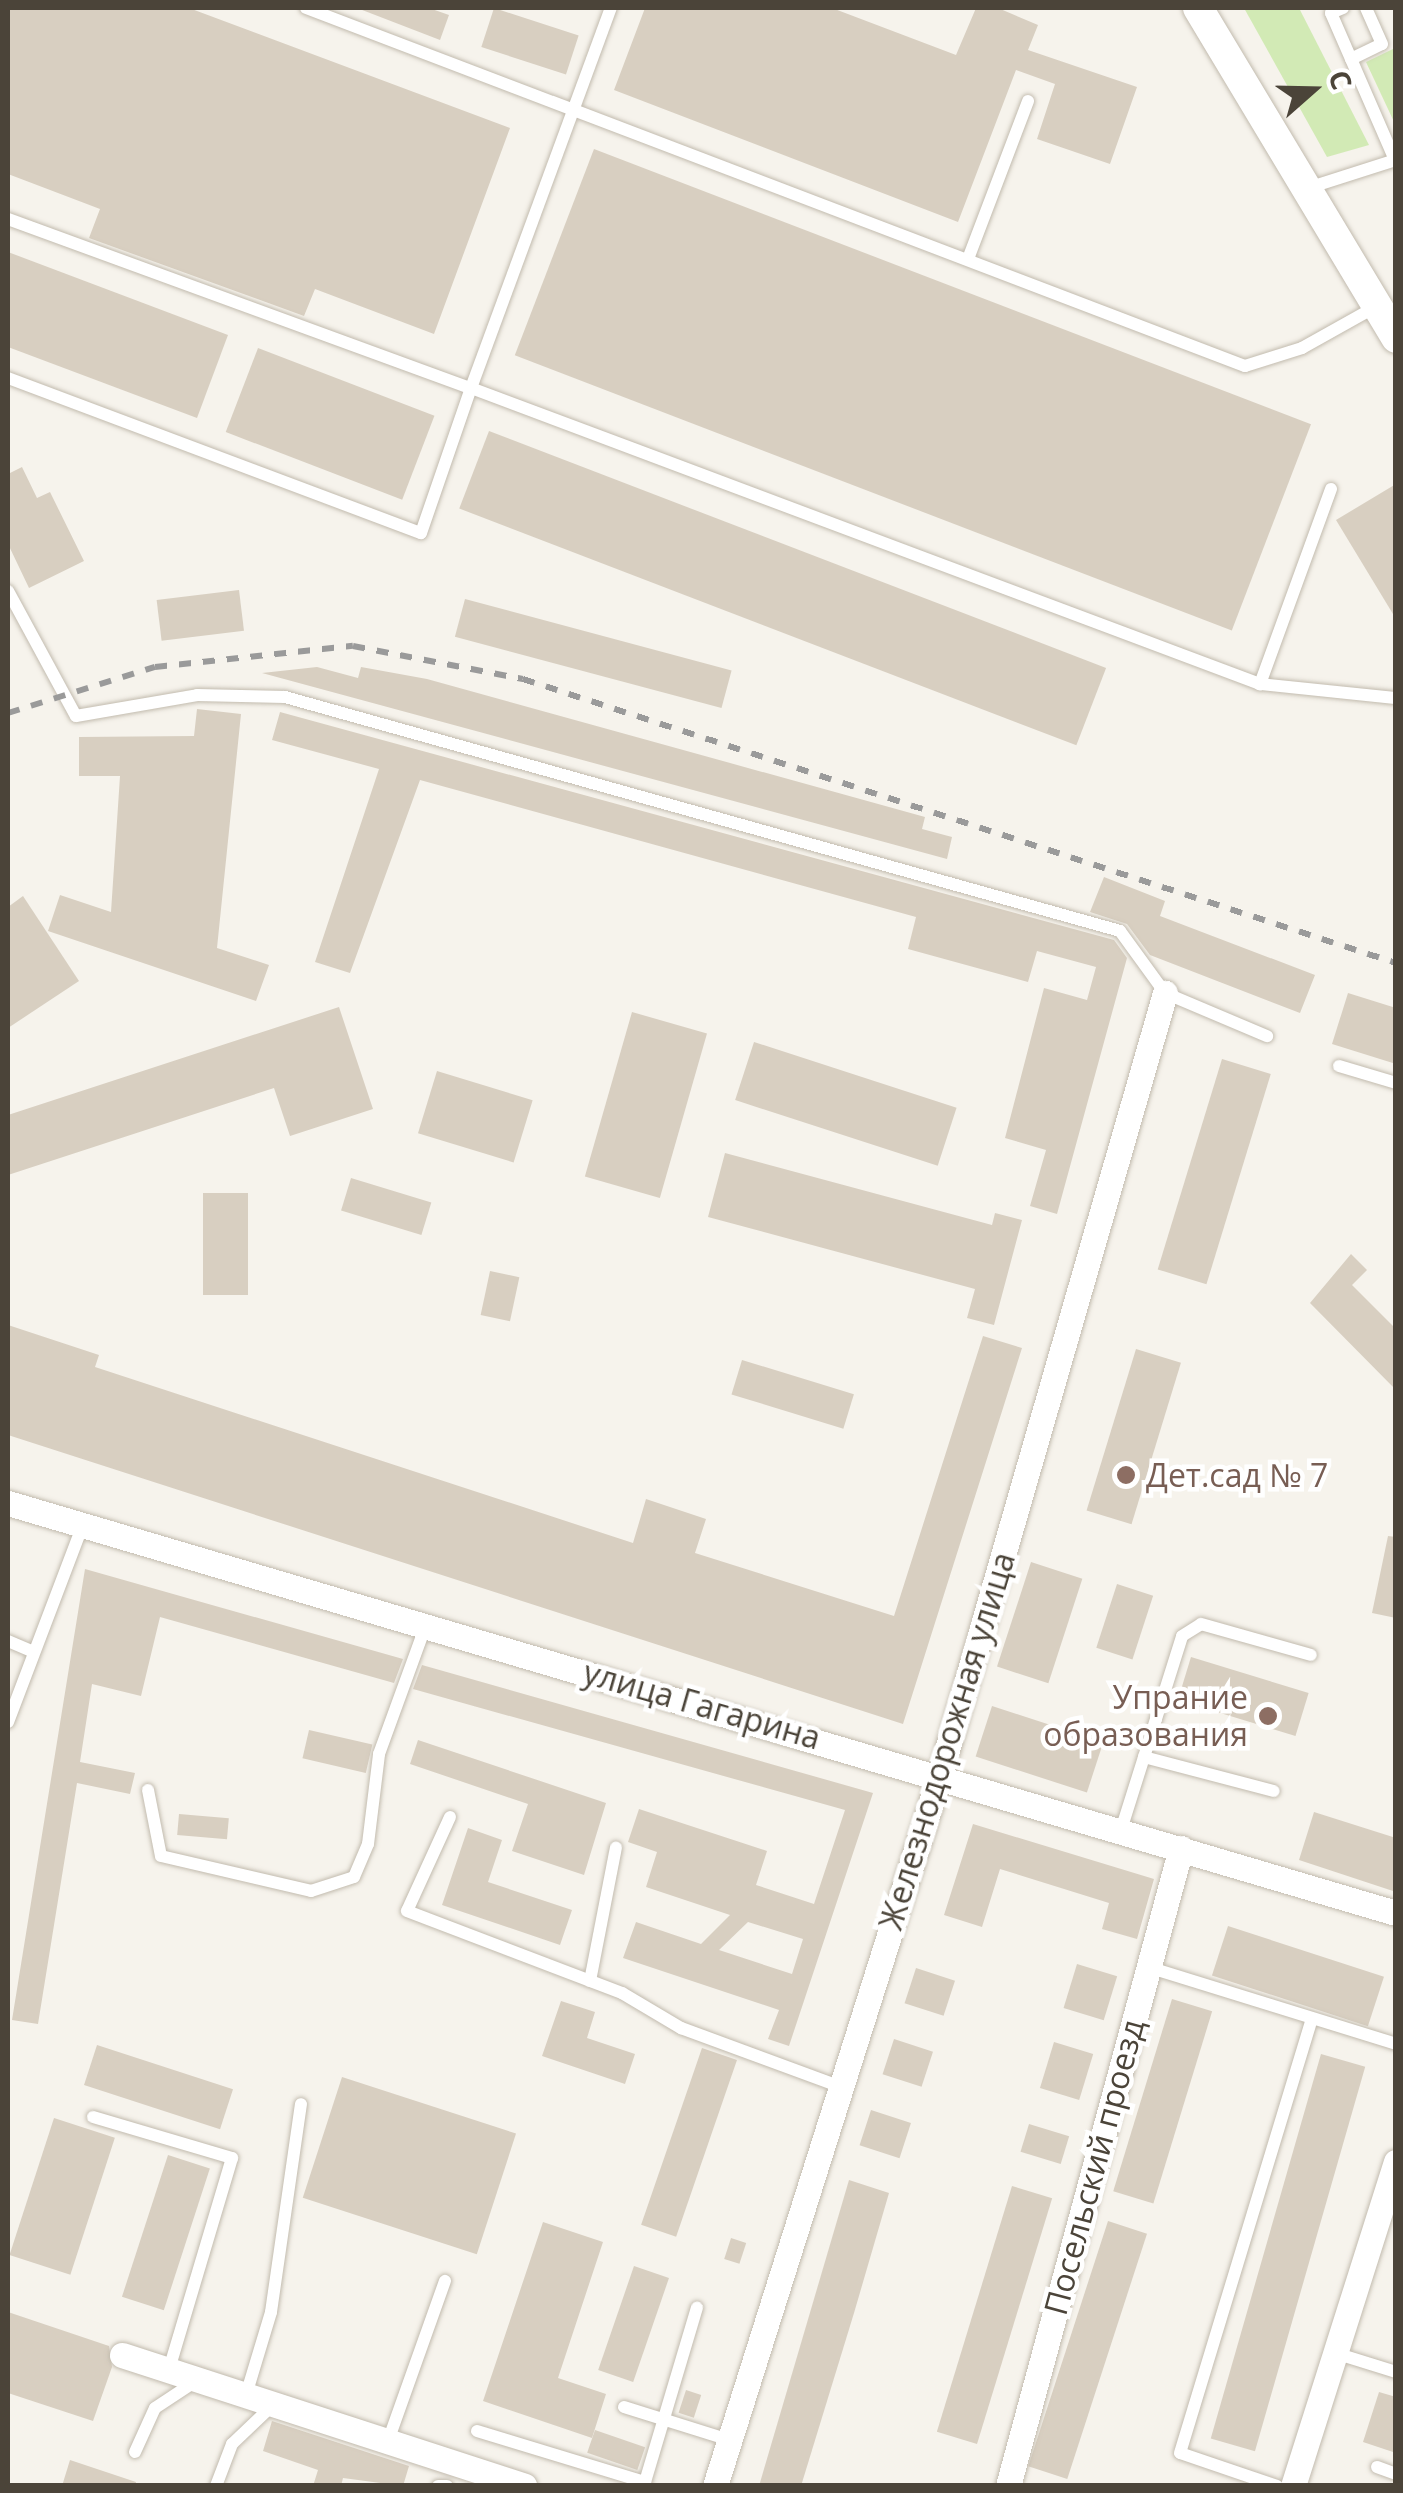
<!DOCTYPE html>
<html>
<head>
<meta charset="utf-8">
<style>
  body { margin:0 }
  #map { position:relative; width:1403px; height:2493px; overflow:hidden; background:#f6f3ec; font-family:"Open Sans",sans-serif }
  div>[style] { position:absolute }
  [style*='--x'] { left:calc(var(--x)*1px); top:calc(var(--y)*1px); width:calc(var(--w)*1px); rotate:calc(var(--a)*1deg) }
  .green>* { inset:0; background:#d2eab5 }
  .building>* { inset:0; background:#d8cfc1; transform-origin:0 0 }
  .roads { filter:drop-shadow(0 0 2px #c2bbae) drop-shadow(0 0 2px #c2bbae) }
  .service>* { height:12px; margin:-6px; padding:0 6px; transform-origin:6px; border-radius:6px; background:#fff }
  .minor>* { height:25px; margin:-12.5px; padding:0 12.5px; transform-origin:12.5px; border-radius:12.5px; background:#fff }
  .tertiary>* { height:30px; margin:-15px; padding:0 15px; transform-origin:15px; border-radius:15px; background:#fff }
  .rail>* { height:6px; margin-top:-3px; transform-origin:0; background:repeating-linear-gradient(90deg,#9a9a9a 0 12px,transparent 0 24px) }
  .dots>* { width:28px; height:28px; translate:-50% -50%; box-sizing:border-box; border:5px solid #fff; border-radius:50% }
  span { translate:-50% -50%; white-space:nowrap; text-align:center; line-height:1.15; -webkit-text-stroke:9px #fff; paint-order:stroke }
  .education-label { font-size:32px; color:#785e54 }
  .left { translate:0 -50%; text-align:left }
  .right { translate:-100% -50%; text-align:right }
  .street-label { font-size:32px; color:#4b4439 }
  .frame { position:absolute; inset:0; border:10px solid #4b4439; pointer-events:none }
  .north { position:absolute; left:1263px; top:40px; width:100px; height:100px; -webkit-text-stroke:8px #fff; paint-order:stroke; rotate:70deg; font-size:28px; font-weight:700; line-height:40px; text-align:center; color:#4b4439 }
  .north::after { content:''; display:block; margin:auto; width:35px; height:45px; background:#4b4439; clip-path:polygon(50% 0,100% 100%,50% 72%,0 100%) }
</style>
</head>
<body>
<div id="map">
  <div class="green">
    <div style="clip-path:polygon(1244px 8px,1299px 8px,1369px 145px,1327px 157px)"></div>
    <div style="clip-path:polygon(1395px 48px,1395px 124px,1366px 62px)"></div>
  </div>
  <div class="building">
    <div style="clip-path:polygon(8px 8px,189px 8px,510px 128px,434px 334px,315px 289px,304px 316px,89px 238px,100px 209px,8px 174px)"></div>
    <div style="clip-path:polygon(357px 8px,429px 8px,449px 15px,440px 40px)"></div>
    <div style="left:494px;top:8px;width:89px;height:41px;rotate:18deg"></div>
    <div style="clip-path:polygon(645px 8px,832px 8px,956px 55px,976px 8px,998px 8px,1038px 25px,1028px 50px,1137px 87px,1110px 164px,1037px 139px,1055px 84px,1016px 70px,958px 222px,614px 90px)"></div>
    <div style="left:594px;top:149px;width:768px;height:221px;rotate:21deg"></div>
    <div style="clip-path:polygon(8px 252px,228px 335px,197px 418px,8px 347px)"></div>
    <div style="left:258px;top:348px;width:189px;height:90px;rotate:21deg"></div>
    <div style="left:489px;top:431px;width:661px;height:83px;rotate:21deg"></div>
    <div style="clip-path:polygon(22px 467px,37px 498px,50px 492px,84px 561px,29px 588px,8px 544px,8px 474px)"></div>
    <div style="clip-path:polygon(1396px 484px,1396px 619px,1336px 520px)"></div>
    <div style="left:239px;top:590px;width:41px;height:83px;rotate:83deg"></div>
    <div style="left:465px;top:599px;width:276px;height:39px;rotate:15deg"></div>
    <div style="clip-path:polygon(317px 667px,358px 678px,361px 667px,427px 679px,925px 817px,922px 829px,952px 837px,947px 859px,262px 673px)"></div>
    <div style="clip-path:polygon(197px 709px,241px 714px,217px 948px,269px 965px,256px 1001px,48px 931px,60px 895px,111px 912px,120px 776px,79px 776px,79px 737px,194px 736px)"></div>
    <div style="clip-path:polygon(280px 712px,1114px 940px,1127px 958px,1057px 1214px,1030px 1206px,1046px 1150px,1005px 1138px,1044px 988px,1087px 1000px,1096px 967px,1037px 951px,1028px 982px,908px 949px,916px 917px,420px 780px,350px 973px,315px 962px,379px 769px,272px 740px)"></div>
    <div style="clip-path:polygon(1104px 877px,1165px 901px,1160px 916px,1315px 975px,1300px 1013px,1150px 955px,1127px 924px,1090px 912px)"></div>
    <div style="clip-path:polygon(23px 896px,79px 981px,8px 1028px,8px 907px)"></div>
    <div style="clip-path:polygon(1348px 993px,1396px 1008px,1396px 1064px,1332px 1044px)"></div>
    <div style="clip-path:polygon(339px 1007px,373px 1109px,290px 1136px,274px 1088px,8px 1175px,8px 1115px)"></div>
    <div style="left:632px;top:1012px;width:78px;height:171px;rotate:16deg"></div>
    <div style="left:754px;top:1042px;width:213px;height:61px;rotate:18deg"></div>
    <div style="left:1222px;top:1059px;width:51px;height:220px;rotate:17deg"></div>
    <div style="left:437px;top:1071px;width:100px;height:65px;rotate:17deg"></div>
    <div style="clip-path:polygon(725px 1153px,992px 1225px,995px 1213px,1022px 1220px,994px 1325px,967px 1318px,975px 1289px,708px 1217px)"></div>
    <div style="left:351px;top:1178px;width:84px;height:34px;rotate:17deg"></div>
    <div style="left:203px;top:1193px;width:45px;height:102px"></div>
    <div style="clip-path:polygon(1351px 1254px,1367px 1270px,1352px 1285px,1396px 1329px,1396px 1390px,1310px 1303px)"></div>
    <div style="left:490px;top:1271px;width:30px;height:45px;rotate:12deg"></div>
    <div style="clip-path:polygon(8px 1325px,99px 1355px,95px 1367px,633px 1543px,646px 1499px,706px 1519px,695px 1553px,894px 1616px,983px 1336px,1022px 1348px,903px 1724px,8px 1435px)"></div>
    <div style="left:1136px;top:1349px;width:47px;height:169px;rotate:17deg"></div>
    <div style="left:742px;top:1360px;width:117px;height:36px;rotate:17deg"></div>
    <div style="clip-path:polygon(1388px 1536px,1396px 1537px,1396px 1618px,1372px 1613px)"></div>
    <div style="left:1031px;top:1562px;width:54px;height:110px;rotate:18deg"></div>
    <div style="clip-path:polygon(85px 1569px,403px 1659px,394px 1683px,160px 1617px,141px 1696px,92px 1684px,80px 1762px,135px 1773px,130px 1794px,77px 1783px,38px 2024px,12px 2020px)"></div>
    <div style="left:1117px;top:1584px;width:38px;height:67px;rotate:18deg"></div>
    <div style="left:1191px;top:1657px;width:123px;height:45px;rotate:17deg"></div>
    <div style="clip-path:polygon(evenodd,422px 1665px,873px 1793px,789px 2046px,768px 2039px,779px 2010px,623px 1958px,636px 1922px,701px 1944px,730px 1915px,646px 1887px,657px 1852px,628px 1842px,639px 1809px,767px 1851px,756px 1885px,814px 1904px,845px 1810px,413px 1689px,422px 1665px,748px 1922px,803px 1939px,792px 1974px,719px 1950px,748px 1922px)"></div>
    <div style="left:992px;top:1706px;width:117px;height:53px;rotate:18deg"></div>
    <div style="left:309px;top:1730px;width:65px;height:29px;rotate:13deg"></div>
    <div style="clip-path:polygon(418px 1740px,606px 1803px,584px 1875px,512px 1851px,528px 1804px,410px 1764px)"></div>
    <div style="clip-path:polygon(1314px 1812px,1396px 1838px,1396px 1892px,1299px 1860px)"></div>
    <div style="left:179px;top:1814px;width:50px;height:21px;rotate:5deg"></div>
    <div style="clip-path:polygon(973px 1824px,1154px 1879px,1137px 1939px,1102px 1929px,1109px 1903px,1000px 1869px,982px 1927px,944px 1915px)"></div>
    <div style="clip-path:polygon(468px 1828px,502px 1840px,488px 1882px,572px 1910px,560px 1945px,442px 1905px)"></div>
    <div style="left:1228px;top:1926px;width:164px;height:52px;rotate:18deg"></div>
    <div style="left:1077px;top:1964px;width:42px;height:46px;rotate:17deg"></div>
    <div style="left:916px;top:1968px;width:41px;height:37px;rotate:18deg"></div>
    <div style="left:1172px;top:1999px;width:42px;height:201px;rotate:17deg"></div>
    <div style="clip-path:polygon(561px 2001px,595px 2012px,587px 2038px,635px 2054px,625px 2084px,542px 2056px)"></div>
    <div style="left:894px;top:2039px;width:41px;height:37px;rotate:18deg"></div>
    <div style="left:1054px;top:2042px;width:41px;height:48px;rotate:17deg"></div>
    <div style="left:97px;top:2045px;width:143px;height:42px;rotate:18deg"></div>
    <div style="left:702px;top:2048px;width:37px;height:187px;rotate:19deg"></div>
    <div style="left:1321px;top:2054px;width:46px;height:400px;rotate:16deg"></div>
    <div style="left:342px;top:2077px;width:183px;height:127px;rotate:18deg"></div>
    <div style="left:871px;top:2110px;width:42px;height:37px;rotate:18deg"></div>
    <div style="left:54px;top:2118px;width:64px;height:144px;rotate:18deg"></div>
    <div style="left:1029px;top:2124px;width:42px;height:29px;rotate:17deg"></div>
    <div style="left:168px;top:2155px;width:44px;height:149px;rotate:18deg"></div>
    <div style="clip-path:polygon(849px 2180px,889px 2193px,854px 2313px,801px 2486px,759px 2486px)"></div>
    <div style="left:1012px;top:2186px;width:42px;height:257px;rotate:17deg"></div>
    <div style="left:1108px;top:2221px;width:41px;height:258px;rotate:18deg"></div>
    <div style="clip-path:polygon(543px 2222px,603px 2242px,558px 2378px,606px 2394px,592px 2438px,483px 2401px)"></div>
    <div style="left:731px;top:2238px;width:16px;height:22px;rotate:18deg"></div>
    <div style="left:634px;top:2266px;width:37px;height:110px;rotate:19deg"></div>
    <div style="clip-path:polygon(8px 2312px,109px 2346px,112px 2367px,93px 2421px,8px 2393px)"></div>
    <div style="left:686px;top:2390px;width:16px;height:24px;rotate:18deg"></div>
    <div style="clip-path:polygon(1379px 2392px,1396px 2397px,1396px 2453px,1363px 2442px)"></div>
    <div style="clip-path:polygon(272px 2421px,409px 2466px,403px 2486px,343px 2478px,341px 2486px,313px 2486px,318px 2470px,263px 2451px)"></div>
    <div style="left:595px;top:2430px;width:53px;height:24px;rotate:19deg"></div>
    <div style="clip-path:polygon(70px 2460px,136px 2482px,135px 2486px,62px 2486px)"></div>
  </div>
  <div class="roads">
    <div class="service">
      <div style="--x:306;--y:8;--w:1005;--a:20.87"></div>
      <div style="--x:1245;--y:366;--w:60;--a:-17.5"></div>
      <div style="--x:1302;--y:348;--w:86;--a:-29.2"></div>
      <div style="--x:1343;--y:8;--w:13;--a:157"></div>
      <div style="--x:1331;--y:13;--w:160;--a:66.5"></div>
      <div style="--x:1351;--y:59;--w:34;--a:-26"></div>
      <div style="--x:1382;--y:44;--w:39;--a:-114"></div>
      <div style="--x:1308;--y:188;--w:92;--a:-17.7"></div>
      <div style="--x:8;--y:219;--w:493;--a:20.1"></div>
      <div style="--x:471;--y:388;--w:405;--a:-69.8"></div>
      <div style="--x:968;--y:259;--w:169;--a:-69.2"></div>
      <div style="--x:8;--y:378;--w:441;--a:20.6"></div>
      <div style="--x:421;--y:533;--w:153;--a:-71"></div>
      <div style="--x:471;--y:388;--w:843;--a:20.56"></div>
      <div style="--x:1331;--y:489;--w:208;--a:110"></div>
      <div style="--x:1260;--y:684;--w:137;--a:5.9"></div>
      <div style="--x:8;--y:591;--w:142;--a:61.5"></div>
      <div style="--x:76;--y:716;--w:123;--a:-9.8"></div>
      <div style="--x:197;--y:695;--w:88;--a:1.3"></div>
      <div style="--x:285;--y:697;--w:867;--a:15.65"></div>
      <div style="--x:1120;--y:931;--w:77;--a:54"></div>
      <div style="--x:1165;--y:993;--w:111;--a:22.9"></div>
      <div style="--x:1339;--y:1066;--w:59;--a:16.6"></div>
      <div style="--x:8;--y:1641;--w:28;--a:23"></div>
      <div style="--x:8;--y:1722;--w:211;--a:-69.2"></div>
      <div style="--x:1144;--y:1757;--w:134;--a:14.7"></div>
      <div style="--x:148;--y:1790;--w:67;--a:78.9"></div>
      <div style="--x:161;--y:1856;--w:154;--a:13.1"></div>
      <div style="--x:311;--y:1891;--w:45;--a:-18"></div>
      <div style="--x:354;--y:1877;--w:36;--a:-67"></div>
      <div style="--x:368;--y:1844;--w:91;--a:-83"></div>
      <div style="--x:379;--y:1754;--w:137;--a:-70"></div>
      <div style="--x:450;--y:1817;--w:103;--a:114.6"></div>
      <div style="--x:407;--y:1911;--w:230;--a:20.9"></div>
      <div style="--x:622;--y:1993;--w:69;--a:30.7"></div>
      <div style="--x:681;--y:2028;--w:171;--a:20.2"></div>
      <div style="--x:1121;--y:1830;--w:203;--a:-72.5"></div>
      <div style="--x:1182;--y:1636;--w:22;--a:-32"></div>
      <div style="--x:1201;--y:1624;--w:114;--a:15.7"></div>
      <div style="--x:1148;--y:1967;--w:260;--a:17.2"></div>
      <div style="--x:590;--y:1981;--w:136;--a:-79"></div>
      <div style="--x:93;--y:2117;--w:145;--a:16.4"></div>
      <div style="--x:232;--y:2158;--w:221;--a:106.6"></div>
      <div style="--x:1335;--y:2353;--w:64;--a:17.3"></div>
      <div style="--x:246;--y:2395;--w:87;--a:-73.2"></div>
      <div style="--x:271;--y:2312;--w:210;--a:-81.8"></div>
      <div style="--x:624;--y:2407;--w:110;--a:17.4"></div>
      <div style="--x:477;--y:2431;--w:176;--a:16.9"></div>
      <div style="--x:645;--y:2482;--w:182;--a:-73.4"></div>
      <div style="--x:388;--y:2441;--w:170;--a:-70.4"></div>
      <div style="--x:135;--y:2452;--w:48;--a:-65.6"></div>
      <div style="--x:155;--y:2408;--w:49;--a:-33.4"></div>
      <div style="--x:1377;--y:2467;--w:20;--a:20"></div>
      <div style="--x:216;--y:2486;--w:45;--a:-69.1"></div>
      <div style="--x:232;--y:2444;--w:58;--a:-43.6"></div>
      <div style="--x:438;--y:2486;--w:9;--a:0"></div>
      <div style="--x:1277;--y:2486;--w:102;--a:-161.2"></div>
      <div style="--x:1180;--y:2453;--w:454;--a:-73.1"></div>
    </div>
    <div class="minor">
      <div style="--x:8;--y:1503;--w:1447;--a:16.46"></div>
      <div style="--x:122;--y:2355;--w:423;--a:18"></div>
      <div style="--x:715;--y:2486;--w:747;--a:-72.46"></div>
      <div style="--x:940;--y:1774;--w:813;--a:-73.93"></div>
      <div style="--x:1008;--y:2486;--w:661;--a:-74.83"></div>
      <div style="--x:1293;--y:2486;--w:340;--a:-72.4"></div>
    </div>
    <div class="tertiary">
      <div style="--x:1198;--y:8;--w:385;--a:59"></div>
    </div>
  </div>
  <div class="rail">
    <div style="--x:8;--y:713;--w:154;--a:-17.4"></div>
    <div style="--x:155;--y:667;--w:199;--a:-6.1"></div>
    <div style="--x:353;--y:646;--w:173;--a:11"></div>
    <div style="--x:523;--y:679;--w:918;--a:18.02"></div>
  </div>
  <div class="dots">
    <div style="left:1126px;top:1475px;background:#8d6e63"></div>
    <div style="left:1268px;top:1716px;background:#8d6e63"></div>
  </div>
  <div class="education-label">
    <span class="left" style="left:1146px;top:1475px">Дет.сад № 7</span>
    <span class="right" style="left:1248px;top:1716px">Упрание<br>образования</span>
  </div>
  <div class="street-label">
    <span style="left:702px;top:1705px;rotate:16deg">улица Гагарина</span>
    <span style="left:947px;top:1741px;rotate:-73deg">Железнодорожная улица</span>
    <span style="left:1094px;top:2167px;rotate:-75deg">Посельский проезд</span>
  </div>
  <div class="frame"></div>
  <div class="north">С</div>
</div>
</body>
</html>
